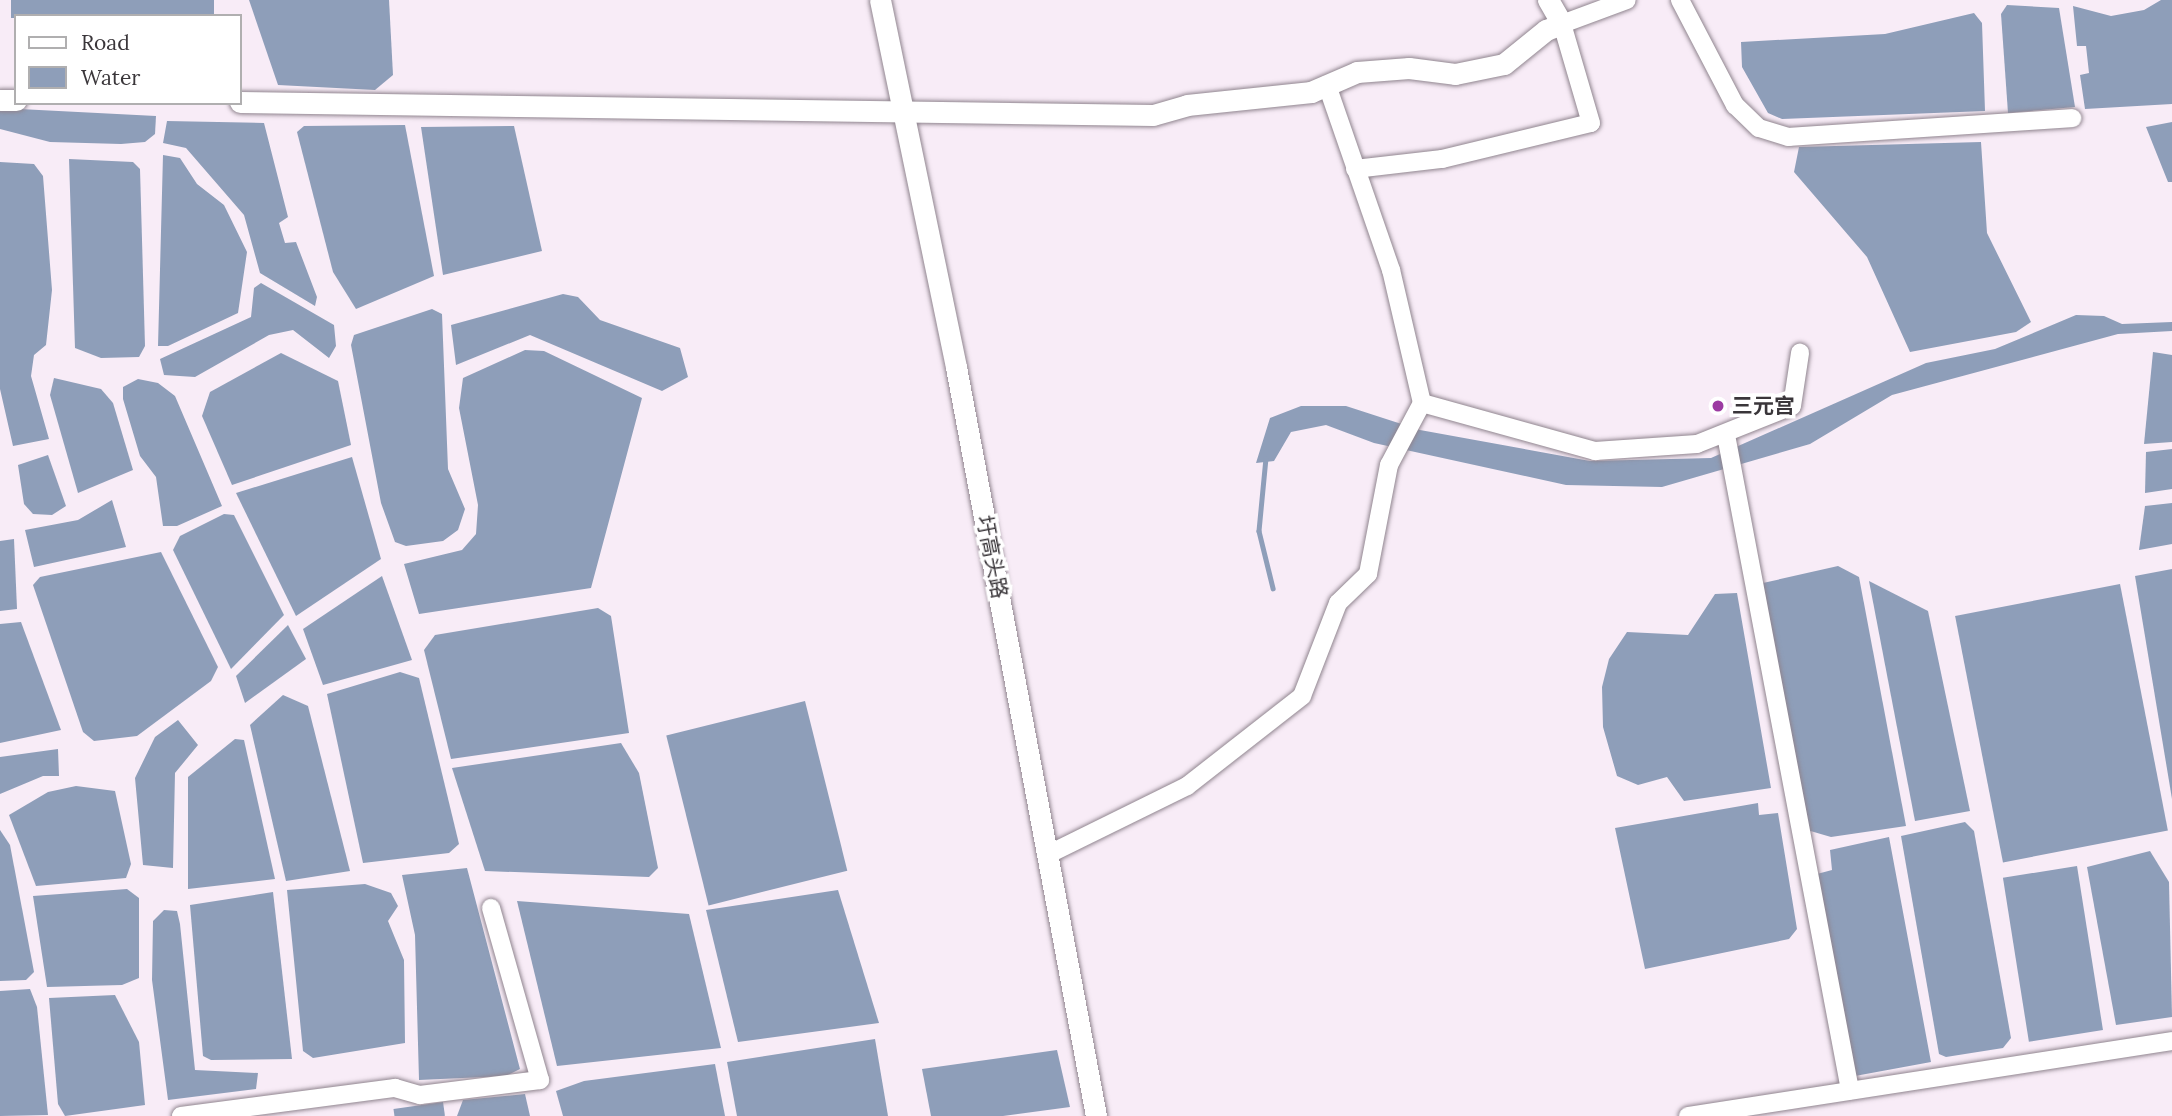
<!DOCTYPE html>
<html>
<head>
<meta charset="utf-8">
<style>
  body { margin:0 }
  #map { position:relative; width:2172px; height:1116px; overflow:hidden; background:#f8ecf7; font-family:Lora,"Noto Sans SC",serif }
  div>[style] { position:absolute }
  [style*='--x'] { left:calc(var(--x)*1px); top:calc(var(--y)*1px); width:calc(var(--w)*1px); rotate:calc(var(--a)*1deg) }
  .water>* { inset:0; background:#8e9eb9; transform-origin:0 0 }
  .stream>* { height:4.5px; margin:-2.25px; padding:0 2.25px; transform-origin:2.25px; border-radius:2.25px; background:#8e9eb9 }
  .roads { filter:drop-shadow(0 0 2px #90858f) drop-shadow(0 0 2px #90858f) }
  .minor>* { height:18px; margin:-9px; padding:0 9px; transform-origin:9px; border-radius:9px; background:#fff }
  .tertiary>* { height:21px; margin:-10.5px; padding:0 10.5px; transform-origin:10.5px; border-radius:10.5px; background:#fff }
  .dots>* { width:19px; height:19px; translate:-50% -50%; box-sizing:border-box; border:4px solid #fff; border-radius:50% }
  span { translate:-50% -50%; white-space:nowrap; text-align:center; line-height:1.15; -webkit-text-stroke:7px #fff; paint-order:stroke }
  .poi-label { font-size:21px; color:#3a363a; font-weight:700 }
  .left { translate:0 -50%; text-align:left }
  .street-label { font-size:21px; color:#3a363a }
  .legend { position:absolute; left:14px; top:14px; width:228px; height:91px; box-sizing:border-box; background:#fff; border:2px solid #b0afb0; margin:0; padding:9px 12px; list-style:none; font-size:21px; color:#3a363a }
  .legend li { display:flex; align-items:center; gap:14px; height:35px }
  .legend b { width:35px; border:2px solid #b0afb0 }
</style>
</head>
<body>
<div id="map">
  <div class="water">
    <div style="left:11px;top:0;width:203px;height:18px"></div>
    <div style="clip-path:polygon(249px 0,389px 0,393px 75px,375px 90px,278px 85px)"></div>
    <div style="clip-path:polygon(2161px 0,2172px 0,2172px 104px,2085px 109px,2080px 75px,2089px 73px,2086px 46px,2077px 46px,2073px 6px,2111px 16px,2144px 10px)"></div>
    <div style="clip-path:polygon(2007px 5px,2059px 8px,2075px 107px,2008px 113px,2001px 14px)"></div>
    <div style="clip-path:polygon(1974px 13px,1982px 23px,1985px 111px,1782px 119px,1768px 113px,1742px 67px,1741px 42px,1885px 34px)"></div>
    <div style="clip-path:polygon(0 108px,156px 116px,155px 134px,145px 142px,121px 144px,50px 142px,0 129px)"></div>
    <div style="clip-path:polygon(167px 121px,264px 123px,288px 217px,279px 223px,285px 243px,296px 242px,317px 297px,315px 306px,260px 273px,244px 215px,186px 148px,163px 143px)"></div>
    <div style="clip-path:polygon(2172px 122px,2172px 182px,2168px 182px,2146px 127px)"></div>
    <div style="clip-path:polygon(405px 125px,434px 276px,356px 309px,333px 272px,297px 132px,304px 126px)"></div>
    <div style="clip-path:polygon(514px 126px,542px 251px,443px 275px,421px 127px)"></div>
    <div style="clip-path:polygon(1981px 142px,1987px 233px,2031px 322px,2016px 332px,1910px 352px,1867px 257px,1794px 172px,1799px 147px)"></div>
    <div style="clip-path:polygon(163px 155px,180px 158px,197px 184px,224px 205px,247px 252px,238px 313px,168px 346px,158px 346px)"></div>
    <div style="clip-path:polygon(69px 159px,133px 162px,140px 169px,145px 346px,139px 357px,101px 358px,75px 348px)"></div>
    <div style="clip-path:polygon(0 162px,34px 164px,43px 176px,52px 290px,46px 345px,34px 355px,31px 376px,49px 439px,13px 446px,0 389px)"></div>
    <div style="clip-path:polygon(261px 283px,334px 325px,336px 346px,329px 358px,293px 330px,269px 335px,195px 377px,164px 375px,160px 359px,251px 317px,254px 288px)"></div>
    <div style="clip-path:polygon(563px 294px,578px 297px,600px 320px,680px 348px,688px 377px,662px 391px,530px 335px,456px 365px,451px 325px)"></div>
    <div style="clip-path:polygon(432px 309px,442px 314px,448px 469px,465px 509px,458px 530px,443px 541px,406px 546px,395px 542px,381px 503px,351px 345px,354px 335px)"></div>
    <div style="clip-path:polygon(2076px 315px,2104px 316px,2122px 324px,2172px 322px,2172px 331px,2118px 334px,1892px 395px,1810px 444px,1662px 487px,1566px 485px,1374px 443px,1326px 425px,1291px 432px,1274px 461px,1256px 463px,1270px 418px,1301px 406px,1346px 406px,1420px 430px,1590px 461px,1711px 458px,1926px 363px,1995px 349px)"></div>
    <div style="clip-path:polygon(525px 350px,544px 351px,642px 398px,591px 588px,419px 614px,404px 564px,462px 550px,476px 534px,478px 505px,459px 408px,463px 378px)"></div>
    <div style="clip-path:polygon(2153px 352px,2172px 355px,2172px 442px,2144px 444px)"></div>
    <div style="clip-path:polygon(281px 353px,338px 381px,351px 445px,232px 485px,202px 416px,210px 392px)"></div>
    <div style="clip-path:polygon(54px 378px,101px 389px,113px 403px,133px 470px,78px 493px,50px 395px)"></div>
    <div style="clip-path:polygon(138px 379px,158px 383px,175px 396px,222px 506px,177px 526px,163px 526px,156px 477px,140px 456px,123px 399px,123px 387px)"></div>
    <div style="clip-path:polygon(2172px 449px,2172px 489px,2145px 493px,2146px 452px)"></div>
    <div style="clip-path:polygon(48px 455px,66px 506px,52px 515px,33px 514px,24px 504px,18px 465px)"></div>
    <div style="clip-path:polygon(352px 457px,381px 559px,296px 616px,236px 493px)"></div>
    <div style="clip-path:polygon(112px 500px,126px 547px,34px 567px,25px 530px,78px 520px)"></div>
    <div style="clip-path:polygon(2172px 503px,2172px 544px,2139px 550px,2145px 506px)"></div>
    <div style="clip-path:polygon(224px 514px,234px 515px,284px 615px,231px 669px,173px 550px,180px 536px)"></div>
    <div style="clip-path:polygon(14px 539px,17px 609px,0 611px,0 541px)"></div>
    <div style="clip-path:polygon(161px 552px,218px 667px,211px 681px,137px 736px,94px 741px,83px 732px,33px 585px,40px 577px)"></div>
    <div style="clip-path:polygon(1838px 566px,1859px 577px,1906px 826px,1831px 837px,1807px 830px,1763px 583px)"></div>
    <div style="clip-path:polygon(2172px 569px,2172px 799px,2135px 576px)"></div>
    <div style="clip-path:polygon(382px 576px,412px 660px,323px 685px,303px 629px)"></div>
    <div style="clip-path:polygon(1869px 581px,1928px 611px,1970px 811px,1915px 821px)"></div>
    <div style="left:2120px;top:584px;width:251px;height:168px;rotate:79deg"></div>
    <div style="clip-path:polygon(1737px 593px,1771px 788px,1684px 801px,1667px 777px,1638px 785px,1617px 776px,1603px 727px,1602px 687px,1609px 659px,1627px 632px,1688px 635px,1715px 594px)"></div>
    <div style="clip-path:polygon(598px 608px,611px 616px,629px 733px,451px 759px,424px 650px,435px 635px)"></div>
    <div style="clip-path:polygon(21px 622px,61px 730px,0 743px,0 624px)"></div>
    <div style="clip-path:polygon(288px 625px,306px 659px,245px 703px,236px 676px)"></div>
    <div style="clip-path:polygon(400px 672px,419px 678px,459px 844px,449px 853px,363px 863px,327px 694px)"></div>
    <div style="clip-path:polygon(283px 695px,308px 706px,350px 871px,286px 881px,250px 725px)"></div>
    <div style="left:805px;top:701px;width:175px;height:143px;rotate:76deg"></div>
    <div style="clip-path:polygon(178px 720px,198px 745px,175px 773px,173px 868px,143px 865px,135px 778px,155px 737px)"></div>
    <div style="clip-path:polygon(235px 739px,244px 740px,275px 879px,188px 889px,188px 777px)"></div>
    <div style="clip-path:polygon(621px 743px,639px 773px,658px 868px,649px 877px,485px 871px,452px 768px)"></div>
    <div style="clip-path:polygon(58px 749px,59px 776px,43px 776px,0 794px,0 757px)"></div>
    <div style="clip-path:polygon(76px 786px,115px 791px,131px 864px,126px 878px,36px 886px,9px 815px,48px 792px)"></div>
    <div style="clip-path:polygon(1758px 803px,1759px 815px,1778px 813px,1797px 929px,1789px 939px,1645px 969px,1615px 828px)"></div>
    <div style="clip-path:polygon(1965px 822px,1974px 831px,2011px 1038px,2003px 1048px,1946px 1057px,1939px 1054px,1901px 836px)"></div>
    <div style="clip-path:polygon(0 830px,10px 845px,34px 972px,26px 980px,0 981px)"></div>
    <div style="clip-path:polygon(1889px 837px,1931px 1062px,1855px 1076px,1817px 874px,1832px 870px,1830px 850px)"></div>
    <div style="clip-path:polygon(2150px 851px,2169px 882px,2172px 1017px,2116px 1025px,2087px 867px)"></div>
    <div style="left:2077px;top:866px;width:166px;height:75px;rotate:81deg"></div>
    <div style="clip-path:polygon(467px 868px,520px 1069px,506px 1076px,419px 1080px,415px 935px,402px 875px)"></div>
    <div style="clip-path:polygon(365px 884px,391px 893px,398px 906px,388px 921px,404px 960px,405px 1043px,313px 1058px,303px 1051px,287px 890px)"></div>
    <div style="clip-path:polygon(127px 889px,139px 898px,139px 978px,122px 985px,47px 987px,33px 896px)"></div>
    <div style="clip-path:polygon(838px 890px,879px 1023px,738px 1042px,706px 910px)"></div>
    <div style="clip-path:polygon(273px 892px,292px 1059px,211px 1060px,203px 1056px,190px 905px)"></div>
    <div style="clip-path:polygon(517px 901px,689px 914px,721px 1048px,557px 1066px)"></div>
    <div style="clip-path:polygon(164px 910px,177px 911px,180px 924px,195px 1070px,258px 1073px,256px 1089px,168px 1100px,152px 980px,153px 921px)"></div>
    <div style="clip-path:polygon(30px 989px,37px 1007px,48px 1115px,0 1116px,0 991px)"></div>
    <div style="clip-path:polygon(115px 995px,139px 1042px,145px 1105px,65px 1116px,58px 1104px,49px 998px)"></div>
    <div style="clip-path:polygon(875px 1039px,888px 1116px,737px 1116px,727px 1062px)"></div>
    <div style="clip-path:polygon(1057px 1050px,1070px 1107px,1003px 1116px,931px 1116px,922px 1069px)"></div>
    <div style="clip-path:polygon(715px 1064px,725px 1116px,563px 1116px,556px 1091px,584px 1081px)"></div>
    <div style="clip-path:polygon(525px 1094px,530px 1116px,457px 1116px,463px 1100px)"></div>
    <div style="left:443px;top:1102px;width:14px;height:50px;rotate:82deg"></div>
  </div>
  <div class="stream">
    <div style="--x:1266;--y:458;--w:73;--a:95.5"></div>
    <div style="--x:1259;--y:531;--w:59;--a:76.2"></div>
  </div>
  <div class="roads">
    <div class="minor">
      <div style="--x:1680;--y:0;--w:119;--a:62.4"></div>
      <div style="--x:1735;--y:105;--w:33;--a:44"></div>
      <div style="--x:1759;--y:128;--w:31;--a:17"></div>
      <div style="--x:1789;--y:137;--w:284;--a:-3.8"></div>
      <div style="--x:1355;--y:169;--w:88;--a:-6.6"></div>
      <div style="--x:1442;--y:159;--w:153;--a:-13.6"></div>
      <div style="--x:1591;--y:123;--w:103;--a:-106.3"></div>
      <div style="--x:1562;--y:24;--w:69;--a:-20.3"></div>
      <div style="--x:1422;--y:403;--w:180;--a:15.5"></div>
      <div style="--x:1595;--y:451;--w:102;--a:-3.9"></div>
      <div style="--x:1697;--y:444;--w:102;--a:-21.8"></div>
      <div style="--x:1792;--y:406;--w:54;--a:-81.4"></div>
      <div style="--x:1726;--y:435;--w:667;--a:79.28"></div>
      <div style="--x:1047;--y:855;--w:156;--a:-26.2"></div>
      <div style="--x:1187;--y:786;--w:146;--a:-38"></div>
      <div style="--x:1302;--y:696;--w:100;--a:-68.8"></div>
      <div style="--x:1338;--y:603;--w:42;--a:-44"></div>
      <div style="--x:1368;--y:574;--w:111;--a:-79.1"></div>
      <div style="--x:1389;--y:465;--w:70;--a:-62"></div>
      <div style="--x:1422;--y:403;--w:137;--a:-103.1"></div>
      <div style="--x:1391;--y:270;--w:196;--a:-109.1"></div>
      <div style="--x:181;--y:1116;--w:216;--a:-7.5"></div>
      <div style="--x:395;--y:1088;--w:26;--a:16"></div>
      <div style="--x:420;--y:1095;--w:121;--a:-7.1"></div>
      <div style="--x:540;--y:1080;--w:179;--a:-105.9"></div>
      <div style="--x:1688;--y:1116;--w:490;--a:-8.8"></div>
    </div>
    <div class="tertiary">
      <div style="--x:880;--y:0;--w:375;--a:78.3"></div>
      <div style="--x:956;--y:367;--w:762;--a:79.41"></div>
      <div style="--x:0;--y:100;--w:16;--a:0"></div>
      <div style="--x:240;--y:102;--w:913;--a:0.82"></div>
      <div style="--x:1153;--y:115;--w:35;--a:-16"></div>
      <div style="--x:1187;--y:105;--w:125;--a:-6"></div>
      <div style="--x:1311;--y:92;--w:50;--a:-23.5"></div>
      <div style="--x:1357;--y:72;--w:52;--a:-4.4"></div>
      <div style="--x:1409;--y:68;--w:46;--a:7.4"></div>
      <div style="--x:1455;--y:74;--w:50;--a:-11.5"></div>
      <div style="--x:1504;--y:64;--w:54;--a:-39"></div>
      <div style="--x:1546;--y:30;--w:17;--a:-21"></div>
      <div style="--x:1562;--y:24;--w:28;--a:-120"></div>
    </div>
  </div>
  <div class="dots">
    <div style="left:1718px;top:406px;background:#9c3aa2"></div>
  </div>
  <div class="poi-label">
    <span class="left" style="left:1732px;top:406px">三元宫</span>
  </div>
  <div class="street-label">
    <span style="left:992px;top:557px;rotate:79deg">圩高头路</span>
  </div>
  <ul class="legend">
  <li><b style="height:9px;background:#fff"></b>Road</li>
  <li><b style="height:19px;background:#8e9eb9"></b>Water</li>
  </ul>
</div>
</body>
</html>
